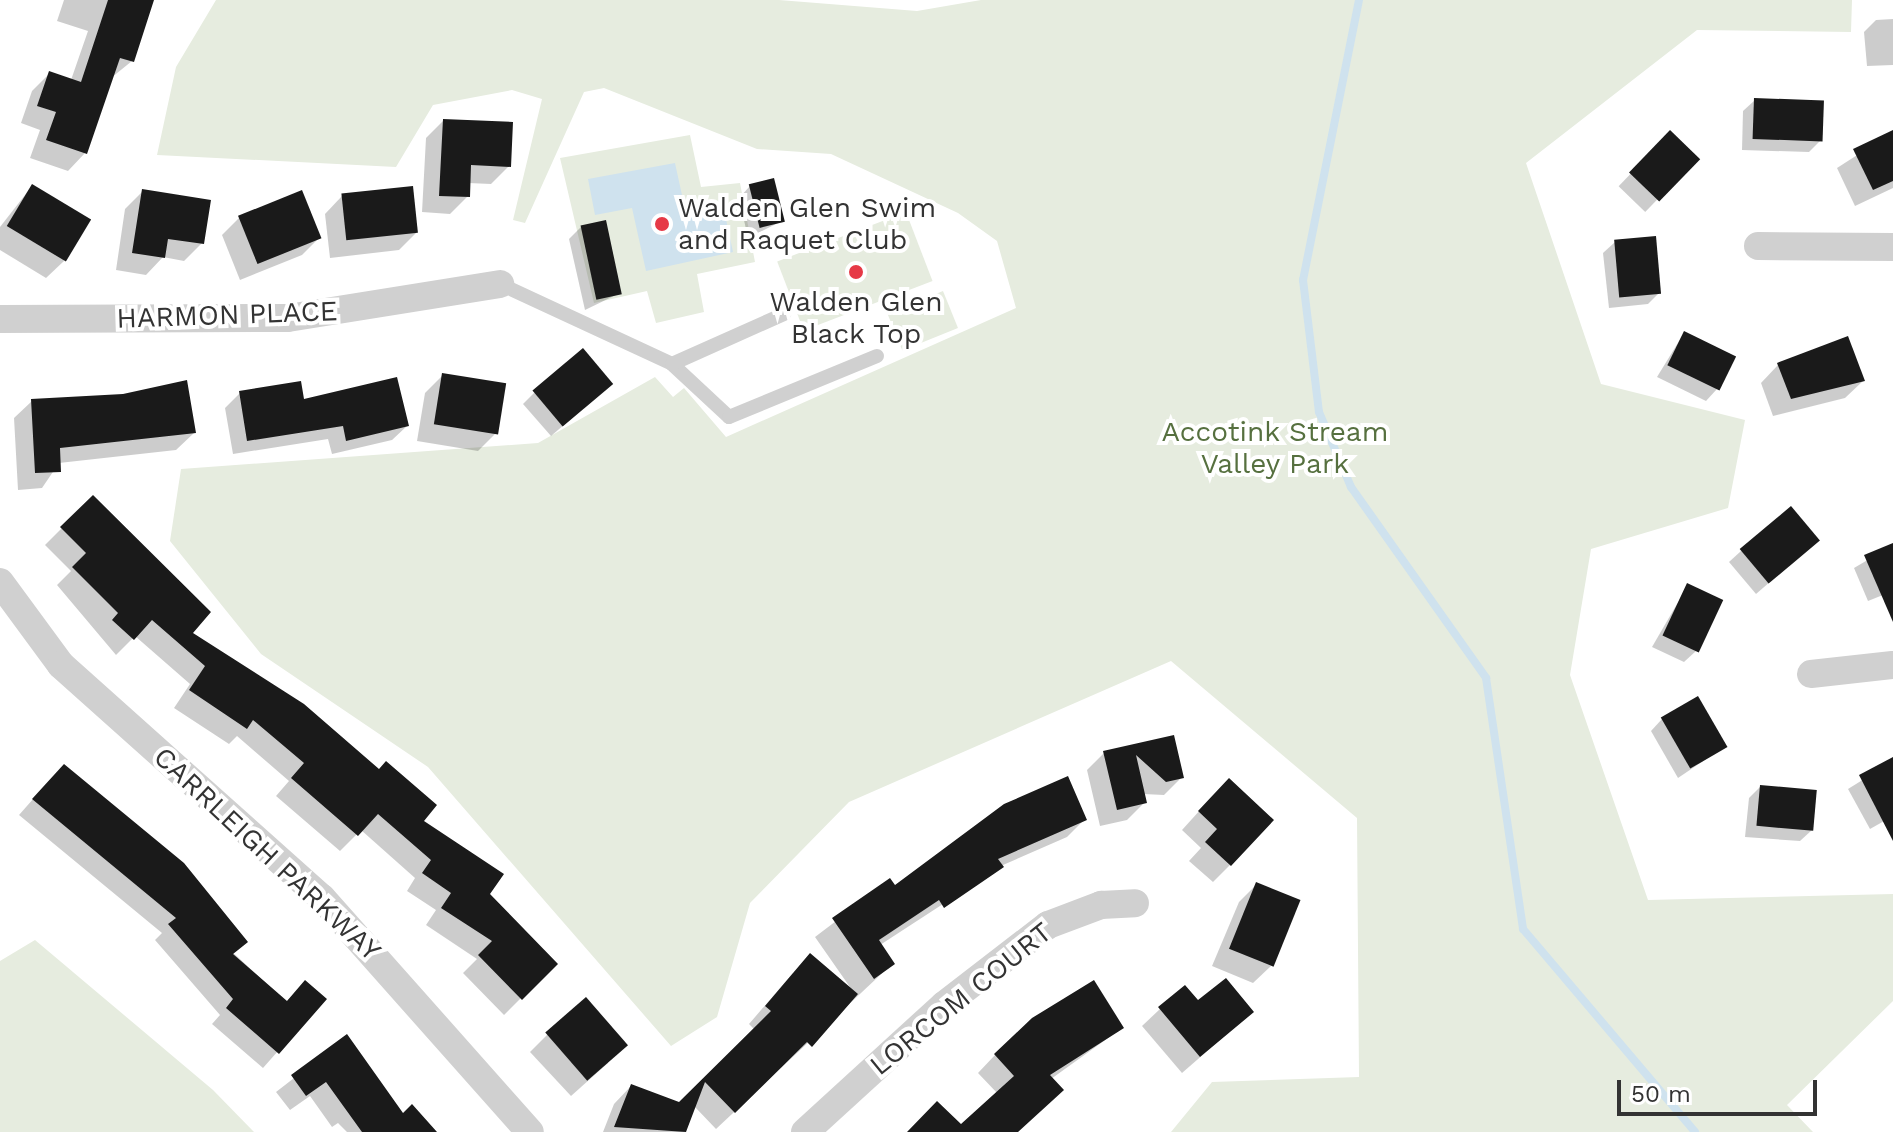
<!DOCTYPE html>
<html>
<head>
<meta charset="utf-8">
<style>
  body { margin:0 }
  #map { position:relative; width:1893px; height:1132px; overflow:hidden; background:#fff; font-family:"Work Sans",sans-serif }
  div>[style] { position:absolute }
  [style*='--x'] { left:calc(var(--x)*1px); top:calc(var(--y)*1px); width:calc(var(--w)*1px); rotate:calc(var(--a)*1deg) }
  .green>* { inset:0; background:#e6ecdf; transform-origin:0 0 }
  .water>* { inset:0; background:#cfe2ee }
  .shadow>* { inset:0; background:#0003; transform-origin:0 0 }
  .stream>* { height:8px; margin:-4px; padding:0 4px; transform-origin:4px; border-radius:4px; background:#cfe2ee }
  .building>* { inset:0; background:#1a1a1a; transform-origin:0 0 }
  .lane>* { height:14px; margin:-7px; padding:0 7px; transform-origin:7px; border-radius:7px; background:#d0d0d0 }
  .street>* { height:28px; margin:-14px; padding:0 14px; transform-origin:14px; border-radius:14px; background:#d0d0d0 }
  .dots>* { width:22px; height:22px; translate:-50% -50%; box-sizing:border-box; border:4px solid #fff; border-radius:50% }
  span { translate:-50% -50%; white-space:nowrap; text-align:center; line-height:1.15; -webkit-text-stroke:8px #fff; paint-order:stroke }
  .poi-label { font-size:28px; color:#333 }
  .left { translate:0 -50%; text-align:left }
  .street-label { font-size:28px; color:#333 }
  .park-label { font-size:28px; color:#56703f }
  .scale { position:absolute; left:1617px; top:1080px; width:200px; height:36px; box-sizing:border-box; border:4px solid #333; border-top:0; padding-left:10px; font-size:24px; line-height:28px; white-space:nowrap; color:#333; -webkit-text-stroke:6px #fff; paint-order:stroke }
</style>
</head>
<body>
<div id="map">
  <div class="green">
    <div style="clip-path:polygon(216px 0,779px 0,917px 11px,981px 0,1852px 0,1851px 32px,1697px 30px,1526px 163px,1601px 384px,1745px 420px,1728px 508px,1591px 549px,1570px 675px,1648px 900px,1893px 894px,1893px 1001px,1787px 1105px,1813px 1132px,1171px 1132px,1212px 1082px,1359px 1077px,1357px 818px,1171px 661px,849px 802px,750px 903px,717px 1017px,671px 1046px,428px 767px,261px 654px,170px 541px,181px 469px,538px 443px,655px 377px,673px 397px,684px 388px,726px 437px,1016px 308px,997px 241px,958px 213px,831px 154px,757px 149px,604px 88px,584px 92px,525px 223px,513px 220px,542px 99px,512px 90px,433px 105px,396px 167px,157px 155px,176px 67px)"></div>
    <div style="clip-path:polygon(690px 135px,701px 187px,740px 183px,755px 262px,697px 274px,704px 312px,656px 323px,647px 291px,594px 303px,560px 158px)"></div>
    <div style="left:906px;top:212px;width:74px;height:138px;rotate:69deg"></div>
    <div style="left:943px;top:291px;width:40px;height:60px;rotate:68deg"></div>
    <div style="clip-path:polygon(35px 940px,213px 1090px,254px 1132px,0 1132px,0 961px)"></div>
  </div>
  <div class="water">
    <div style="clip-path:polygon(675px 163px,687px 218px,724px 210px,733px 252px,646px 271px,632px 208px,595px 215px,588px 179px)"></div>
  </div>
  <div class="shadow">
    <div style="clip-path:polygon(64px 0,149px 0,132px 61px,111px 78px,85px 153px,68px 171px,30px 158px,40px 130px,21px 123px,32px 91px,50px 73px,71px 80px,88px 31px,57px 21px)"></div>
    <div style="clip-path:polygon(1893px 19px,1893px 65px,1867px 66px,1864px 32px,1876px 20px)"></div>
    <div style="clip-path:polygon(1755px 100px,1820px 141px,1809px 152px,1742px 150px,1743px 111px)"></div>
    <div style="clip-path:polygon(443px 121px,509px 166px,491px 184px,468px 183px,468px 196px,450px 214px,422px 212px,426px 138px)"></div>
    <div style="clip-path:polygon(1893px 132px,1893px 188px,1855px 206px,1837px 168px)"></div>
    <div style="left:1670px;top:133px;width:37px;height:74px;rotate:44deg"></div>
    <div style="clip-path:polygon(32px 186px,64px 261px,46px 278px,0 250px,0 227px)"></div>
    <div style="clip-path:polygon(750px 186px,782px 221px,748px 238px,739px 198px)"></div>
    <div style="clip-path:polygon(143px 191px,202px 243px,184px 261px,163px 257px,146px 275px,116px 270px,125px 209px)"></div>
    <div style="clip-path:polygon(342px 196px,416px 233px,399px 250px,330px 258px,325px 214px)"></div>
    <div style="clip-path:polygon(239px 218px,319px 238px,302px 255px,240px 280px,222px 235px)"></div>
    <div style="clip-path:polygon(581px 227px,620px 293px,585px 310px,569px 239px)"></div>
    <div style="clip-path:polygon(1615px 242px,1659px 293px,1648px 304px,1609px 308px,1603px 253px)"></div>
    <div style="clip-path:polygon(1684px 333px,1717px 389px,1706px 401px,1657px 377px)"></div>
    <div style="clip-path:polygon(1778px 365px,1863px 381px,1845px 398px,1773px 416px,1761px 383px)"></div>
    <div style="clip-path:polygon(443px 375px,496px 433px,478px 451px,417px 441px,425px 393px)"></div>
    <div style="clip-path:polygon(535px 392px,599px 395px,551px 436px,523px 404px)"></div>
    <div style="clip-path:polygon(240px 393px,302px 401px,407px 426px,392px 440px,332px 454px,328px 439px,233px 454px,225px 408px)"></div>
    <div style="clip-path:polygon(32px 401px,194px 433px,176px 450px,59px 463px,42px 488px,18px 490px,14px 418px)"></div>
    <div style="clip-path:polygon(93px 497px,190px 634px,421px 821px,555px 964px,504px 1015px,463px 973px,477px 959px,426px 925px,436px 910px,407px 891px,415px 878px,361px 830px,340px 851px,276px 796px,289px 781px,237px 736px,229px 744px,174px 708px,190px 684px,135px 636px,116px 655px,57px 585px,71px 571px,45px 545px)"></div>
    <div style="clip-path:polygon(1893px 545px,1893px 591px,1868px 601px,1854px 568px)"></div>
    <div style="clip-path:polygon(1741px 551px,1806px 551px,1756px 594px,1729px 562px)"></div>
    <div style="clip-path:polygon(1688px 585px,1696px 651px,1684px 662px,1652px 647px)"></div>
    <div style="clip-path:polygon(1662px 719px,1724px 747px,1678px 778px,1651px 731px)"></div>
    <div style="clip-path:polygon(1172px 737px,1181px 778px,1164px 795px,1143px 794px,1145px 802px,1127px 820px,1100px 826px,1087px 770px,1104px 753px)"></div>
    <div style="clip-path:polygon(1893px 761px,1893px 816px,1870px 829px,1848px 789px)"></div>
    <div style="clip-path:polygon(49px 781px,286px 1002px,305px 983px,324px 999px,263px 1068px,212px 1024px,220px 1015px,155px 940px,162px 933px,19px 815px)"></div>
    <div style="clip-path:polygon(1760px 787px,1812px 830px,1800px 841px,1745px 837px,1749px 798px)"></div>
    <div style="clip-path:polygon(1211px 798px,1230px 865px,1213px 882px,1189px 861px,1201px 848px,1182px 830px)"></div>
    <div style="clip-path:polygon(1085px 819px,1067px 837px,1003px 865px,880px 945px,893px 963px,716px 1129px,694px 1106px,684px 1132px,603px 1132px,614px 1104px,631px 1086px,680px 1105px,755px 1030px,749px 1024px,793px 973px,852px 990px,815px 937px,890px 880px,895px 888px)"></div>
    <div style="clip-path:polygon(1257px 884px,1271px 966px,1253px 983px,1212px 966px,1239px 902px)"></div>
    <div style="clip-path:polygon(1198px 1003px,1252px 1012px,1182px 1073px,1142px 1026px,1160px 1009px)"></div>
    <div style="clip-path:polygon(1122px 1028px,1051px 1079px,1017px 1132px,976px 1132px,998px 1094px,978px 1073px,995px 1055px)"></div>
    <div style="clip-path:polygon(548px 1034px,608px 1063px,571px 1096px,530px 1052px)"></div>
    <div style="clip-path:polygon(347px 1037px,402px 1116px,434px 1132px,347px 1132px,338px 1123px,332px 1127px,310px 1096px,290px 1110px,276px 1092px)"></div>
  </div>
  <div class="stream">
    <div style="--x:1359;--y:0;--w:286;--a:101.3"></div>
    <div style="--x:1303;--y:280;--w:133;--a:83.1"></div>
    <div style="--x:1319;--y:412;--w:82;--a:66.9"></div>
    <div style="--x:1351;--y:487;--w:234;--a:54.7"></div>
    <div style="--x:1486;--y:678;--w:254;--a:81.6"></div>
    <div style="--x:1523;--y:929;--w:266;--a:49.7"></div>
  </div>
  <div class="building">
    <div style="clip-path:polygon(108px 0,154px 0,134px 62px,120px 58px,87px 154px,46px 140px,56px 112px,37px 106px,49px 71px,81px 82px)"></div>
    <div style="left:1754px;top:98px;width:70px;height:41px;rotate:2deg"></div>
    <div style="clip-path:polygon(443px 119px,513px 122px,511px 167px,471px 165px,470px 197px,439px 196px)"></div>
    <div style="left:1670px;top:130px;width:42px;height:59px;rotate:44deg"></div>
    <div style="clip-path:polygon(1893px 130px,1893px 181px,1873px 190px,1853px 149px)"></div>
    <div style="left:774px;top:178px;width:45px;height:26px;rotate:76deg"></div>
    <div style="left:32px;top:184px;width:69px;height:49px;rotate:31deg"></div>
    <div style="left:413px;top:186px;width:47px;height:72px;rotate:84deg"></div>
    <div style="clip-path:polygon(142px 189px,211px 200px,204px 244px,168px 239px,165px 258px,132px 253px)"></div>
    <div style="left:302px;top:190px;width:52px;height:69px;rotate:68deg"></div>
    <div style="left:606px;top:220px;width:76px;height:26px;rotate:78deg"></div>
    <div style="left:1656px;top:236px;width:58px;height:42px;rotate:85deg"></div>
    <div style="left:1684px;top:331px;width:58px;height:38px;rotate:26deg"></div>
    <div style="clip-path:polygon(1848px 336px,1865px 381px,1791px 399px,1777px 363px)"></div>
    <div style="left:583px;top:348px;width:47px;height:66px;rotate:50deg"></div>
    <div style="left:442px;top:373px;width:65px;height:52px;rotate:9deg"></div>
    <div style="clip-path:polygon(397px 377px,409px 426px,346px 441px,343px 426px,247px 441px,239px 391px,301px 381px,304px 399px)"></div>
    <div style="clip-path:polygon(187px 380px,196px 433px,60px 448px,61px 472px,35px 473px,31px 399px,123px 394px)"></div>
    <div style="clip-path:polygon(93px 495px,211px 612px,193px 633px,304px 704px,379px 769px,386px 761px,437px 805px,424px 821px,504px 874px,490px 894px,558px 964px,522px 1000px,478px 955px,492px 941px,441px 908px,451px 893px,422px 873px,431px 860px,378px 814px,358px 836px,291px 778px,304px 763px,253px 720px,247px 729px,189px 690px,205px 666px,152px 620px,134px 640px,112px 620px,118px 613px,72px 567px,86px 553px,60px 527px)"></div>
    <div style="left:1791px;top:506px;width:45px;height:67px;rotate:50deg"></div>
    <div style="clip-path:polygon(1893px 543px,1893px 622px,1864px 555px)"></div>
    <div style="left:1687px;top:583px;width:40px;height:58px;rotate:25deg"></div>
    <div style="left:1698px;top:696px;width:59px;height:43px;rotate:60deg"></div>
    <div style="clip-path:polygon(1174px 735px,1184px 778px,1166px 782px,1136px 755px,1147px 803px,1117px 810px,1103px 751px)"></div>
    <div style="clip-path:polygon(1893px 757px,1893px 841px,1859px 775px)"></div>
    <div style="clip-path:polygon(64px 764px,184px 863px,248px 942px,233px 954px,287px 1001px,305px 980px,327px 999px,279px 1054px,226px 1008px,233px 999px,168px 924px,176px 918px,32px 799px)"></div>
    <div style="clip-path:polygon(1068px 776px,1087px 820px,998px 859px,1004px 867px,944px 908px,939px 900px,879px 940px,895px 964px,874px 979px,832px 918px,890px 878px,895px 885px,1004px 804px)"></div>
    <div style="clip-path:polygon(1229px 778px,1274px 820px,1231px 866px,1205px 842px,1217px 829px,1198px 811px)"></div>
    <div style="left:1760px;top:785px;width:57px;height:41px;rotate:5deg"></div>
    <div style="left:1256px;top:882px;width:48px;height:72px;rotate:22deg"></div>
    <div style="clip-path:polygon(810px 953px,858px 994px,812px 1047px,807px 1042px,735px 1113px,705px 1082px,686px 1132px,614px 1127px,631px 1084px,679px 1102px,771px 1011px,765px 1006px)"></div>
    <div style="clip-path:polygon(1226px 978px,1254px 1012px,1200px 1057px,1158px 1007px,1185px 985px,1198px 1000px)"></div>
    <div style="clip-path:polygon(1094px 980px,1124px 1028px,1050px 1075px,1064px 1090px,1018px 1132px,907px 1132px,937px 1101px,961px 1124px,1014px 1076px,994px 1054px,1032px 1018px)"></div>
    <div style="left:586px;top:997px;width:64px;height:54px;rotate:49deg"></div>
    <div style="clip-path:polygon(347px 1034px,403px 1113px,412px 1104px,437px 1132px,362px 1132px,326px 1082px,306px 1096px,291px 1075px)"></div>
  </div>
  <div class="lane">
    <div style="--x:500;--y:284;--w:190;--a:24.9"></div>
    <div style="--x:672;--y:364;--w:78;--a:42.9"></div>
    <div style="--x:729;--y:417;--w:160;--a:-22.4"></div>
    <div style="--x:672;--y:364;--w:123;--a:-24.1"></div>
  </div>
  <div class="street">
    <div style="--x:1758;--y:246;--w:135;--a:0.4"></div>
    <div style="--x:0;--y:319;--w:288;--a:-0.2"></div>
    <div style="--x:288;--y:318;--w:215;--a:-9.1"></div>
    <div style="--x:0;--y:582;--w:103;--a:53.7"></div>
    <div style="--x:61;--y:665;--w:350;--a:41.8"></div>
    <div style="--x:322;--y:898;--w:313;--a:48.4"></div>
    <div style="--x:1811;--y:674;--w:82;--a:-6.3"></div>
    <div style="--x:805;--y:1132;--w:188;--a:-42.4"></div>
    <div style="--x:944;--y:1005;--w:131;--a:-37.6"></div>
    <div style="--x:1048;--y:925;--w:57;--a:-20.7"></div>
    <div style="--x:1101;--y:905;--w:34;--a:-3"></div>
  </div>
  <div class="dots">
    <div style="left:662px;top:224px;background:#e63946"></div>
    <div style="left:856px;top:272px;background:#e63946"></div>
  </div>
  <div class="poi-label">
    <span class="left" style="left:678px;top:224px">Walden Glen Swim<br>and Raquet Club</span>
    <span style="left:856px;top:318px">Walden Glen<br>Black Top</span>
  </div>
  <div class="street-label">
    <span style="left:227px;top:315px;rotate:-2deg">HARMON PLACE</span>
    <span style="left:267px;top:854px;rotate:43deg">CARRLEIGH PARKWAY</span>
    <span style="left:961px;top:999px;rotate:-39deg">LORCOM COURT</span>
  </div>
  <div class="park-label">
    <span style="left:1275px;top:448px">Accotink Stream<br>Valley Park</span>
  </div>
  <div class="scale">50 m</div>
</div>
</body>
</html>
